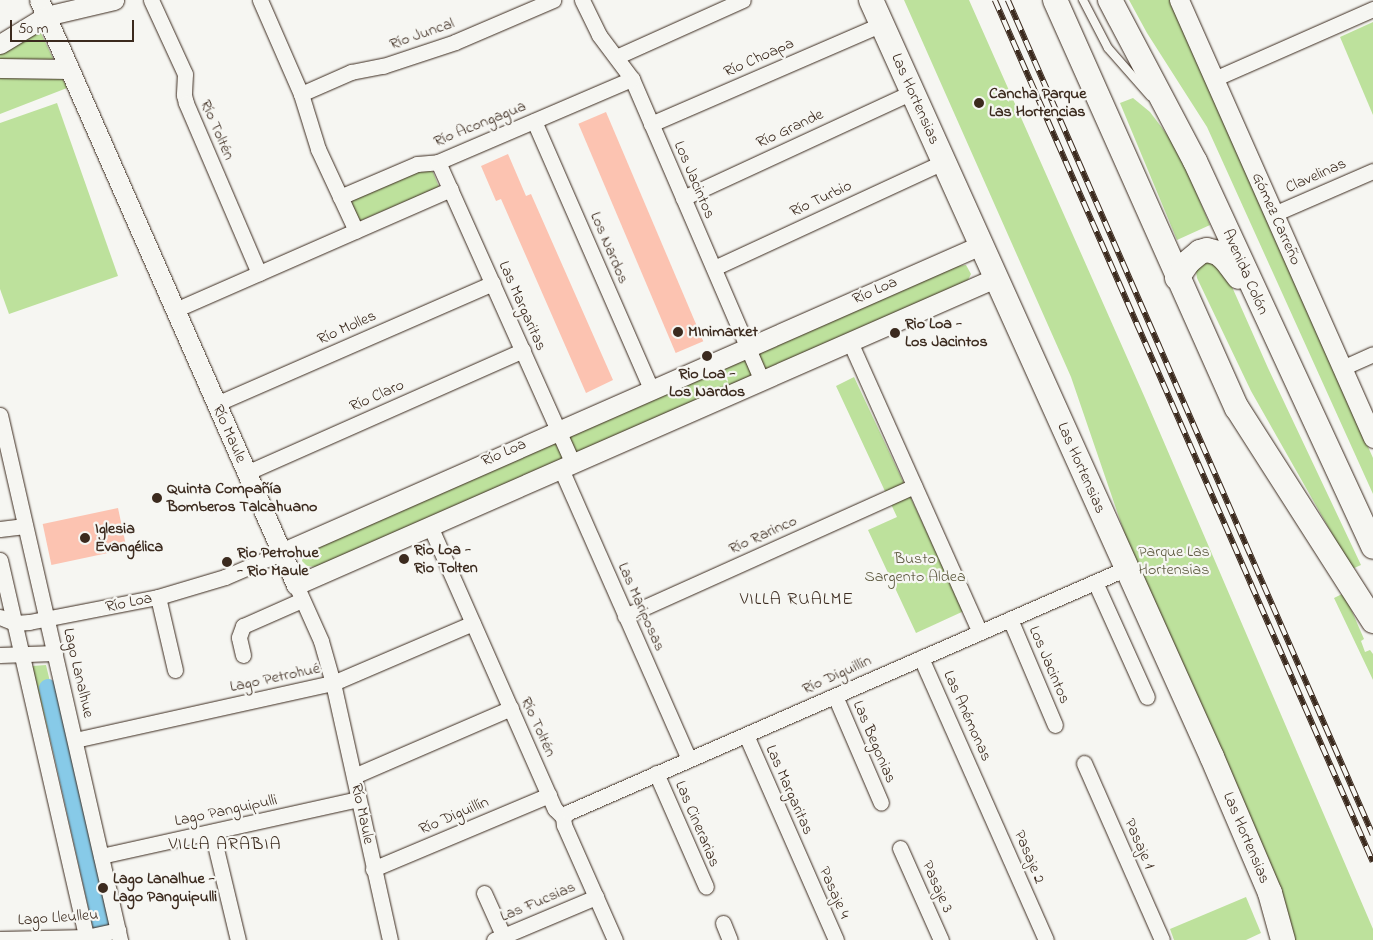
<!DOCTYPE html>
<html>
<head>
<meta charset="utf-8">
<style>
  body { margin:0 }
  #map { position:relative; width:1373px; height:940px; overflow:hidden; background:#f6f6f2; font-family:"Indie Flower",sans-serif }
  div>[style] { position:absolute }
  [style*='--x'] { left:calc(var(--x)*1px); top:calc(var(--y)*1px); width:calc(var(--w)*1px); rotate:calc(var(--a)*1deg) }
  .green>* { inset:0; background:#bde19c }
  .canal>* { height:18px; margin:-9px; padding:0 9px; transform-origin:9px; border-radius:9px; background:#87cae8 }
  .building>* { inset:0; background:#fcc3b1; transform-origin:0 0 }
  .roads { filter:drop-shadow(0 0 1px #3b2a1e) drop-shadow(0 0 1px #3b2a1e) }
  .service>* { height:8px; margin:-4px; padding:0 4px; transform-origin:4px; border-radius:4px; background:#f6f6f2 }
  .minor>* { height:15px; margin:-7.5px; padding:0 7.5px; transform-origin:7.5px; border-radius:7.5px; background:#f6f6f2 }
  .tertiary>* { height:19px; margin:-9.5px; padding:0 9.5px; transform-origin:9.5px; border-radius:9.5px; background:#f6f6f2 }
  .primary>* { height:24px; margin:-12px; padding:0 12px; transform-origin:12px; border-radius:12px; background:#f6f6f2 }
  .rail>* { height:5.5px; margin-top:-2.75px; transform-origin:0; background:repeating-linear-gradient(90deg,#f6f6f2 0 11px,#3b2a1e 0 22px); box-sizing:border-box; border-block:1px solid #3b2a1e }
  .dots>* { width:14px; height:14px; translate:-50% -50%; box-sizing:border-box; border:2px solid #f6f6f2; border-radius:50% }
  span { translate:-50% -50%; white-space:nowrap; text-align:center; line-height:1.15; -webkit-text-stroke:4.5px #f6f6f2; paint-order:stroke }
  .street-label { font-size:16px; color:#3b2a1e }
  .poi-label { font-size:16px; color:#3b2a1e; font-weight:700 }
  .left { translate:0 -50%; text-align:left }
  .park-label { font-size:16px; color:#5c583e }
  .neighbourhood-label { font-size:18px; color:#3b2a1e; letter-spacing:1px }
  .scale { position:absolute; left:10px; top:20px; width:124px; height:22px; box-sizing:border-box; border:2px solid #3b2a1e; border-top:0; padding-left:6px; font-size:15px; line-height:18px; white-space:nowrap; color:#3b2a1e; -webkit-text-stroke:4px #f6f6f2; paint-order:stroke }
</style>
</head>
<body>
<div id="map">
  <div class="green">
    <div style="clip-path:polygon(904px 0,969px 0,1145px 398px,1373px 929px,1373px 940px,1293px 940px,1135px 564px,1071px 377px)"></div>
    <div style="clip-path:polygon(1129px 0,1170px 0,1373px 458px,1373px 494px,1207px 127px,1147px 33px)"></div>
    <div style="clip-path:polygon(1373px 22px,1373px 115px,1340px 37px)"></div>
    <div style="clip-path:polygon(40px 31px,67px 88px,0 114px,0 54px)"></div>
    <div style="clip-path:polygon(1133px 98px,1150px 112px,1178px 149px,1210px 225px,1177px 240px,1120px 103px)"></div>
    <div style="clip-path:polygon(57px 103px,118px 276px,9px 314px,0 289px,0 123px)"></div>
    <div style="clip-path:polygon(421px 168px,433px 172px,439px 187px,360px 221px,358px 219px,352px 204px,353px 199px)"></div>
    <div style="clip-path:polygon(1208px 261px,1225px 271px,1268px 368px,1361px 565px,1352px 569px,1251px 391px,1197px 278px,1196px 271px,1200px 264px)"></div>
    <div style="clip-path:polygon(966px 265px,971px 274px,967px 282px,316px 567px,307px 566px,302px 561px,304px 553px,309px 549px,957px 266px)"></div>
    <div style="clip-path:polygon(854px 377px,964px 611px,916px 633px,868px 530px,897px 517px,836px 386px)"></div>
    <div style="clip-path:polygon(1344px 593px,1364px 639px,1361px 641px,1365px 652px,1370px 650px,1373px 654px,1373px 680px,1334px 598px)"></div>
    <div style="clip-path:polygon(46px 665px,112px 940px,98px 940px,94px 914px,32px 666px)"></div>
    <div style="clip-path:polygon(1246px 897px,1261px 933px,1246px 940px,1174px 940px,1170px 929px)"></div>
  </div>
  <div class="canal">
    <div style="--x:48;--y:688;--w:258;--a:77.3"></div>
  </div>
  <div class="building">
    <div style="left:606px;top:112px;width:249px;height:30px;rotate:67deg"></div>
    <div style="clip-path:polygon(508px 154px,526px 196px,531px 194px,613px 380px,586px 393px,501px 199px,496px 201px,481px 166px)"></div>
    <div style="left:118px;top:508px;width:42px;height:77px;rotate:78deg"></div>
  </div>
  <div class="roads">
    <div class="service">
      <div style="--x:1083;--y:0;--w:54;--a:62.5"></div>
      <div style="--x:1108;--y:48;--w:64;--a:48.8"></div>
    </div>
    <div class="minor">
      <div style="--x:151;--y:0;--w:81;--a:65.3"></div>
      <div style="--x:185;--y:74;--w:21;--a:93"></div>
      <div style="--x:184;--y:95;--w:8;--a:76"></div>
      <div style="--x:186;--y:103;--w:185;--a:66.8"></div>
      <div style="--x:260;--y:0;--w:103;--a:66.4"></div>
      <div style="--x:301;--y:94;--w:58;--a:72.8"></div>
      <div style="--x:318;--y:149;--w:90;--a:65.1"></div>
      <div style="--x:582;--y:0;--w:39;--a:64"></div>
      <div style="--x:599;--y:35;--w:55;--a:53.1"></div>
      <div style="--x:632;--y:79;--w:329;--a:66.7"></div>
      <div style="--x:616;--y:57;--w:139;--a:-24.2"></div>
      <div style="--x:1214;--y:79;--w:174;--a:-23.8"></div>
      <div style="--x:301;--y:94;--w:55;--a:-23.7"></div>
      <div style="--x:351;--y:72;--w:33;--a:-11"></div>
      <div style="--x:383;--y:66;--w:76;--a:-18.4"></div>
      <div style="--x:455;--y:42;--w:107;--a:-23.2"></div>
      <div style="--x:534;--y:121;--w:292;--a:66.4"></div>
      <div style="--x:651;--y:124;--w:252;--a:-23.4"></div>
      <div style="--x:438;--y:162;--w:331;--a:65.9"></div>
      <div style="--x:340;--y:197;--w:84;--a:-23.2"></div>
      <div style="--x:417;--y:164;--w:21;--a:-5"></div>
      <div style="--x:438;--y:162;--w:211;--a:-23.2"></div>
      <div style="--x:683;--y:198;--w:252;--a:-24.8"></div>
      <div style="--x:1274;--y:214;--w:108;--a:-23.5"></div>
      <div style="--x:714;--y:268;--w:252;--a:-24.8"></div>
      <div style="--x:175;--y:310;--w:301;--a:-23.7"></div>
      <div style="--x:850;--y:342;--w:318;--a:65.9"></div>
      <div style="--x:1342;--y:368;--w:34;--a:-24"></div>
      <div style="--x:216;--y:404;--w:302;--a:-23.6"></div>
      <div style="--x:0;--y:415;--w:539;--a:77.12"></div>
      <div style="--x:561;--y:469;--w:317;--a:66.2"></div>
      <div style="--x:246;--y:473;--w:303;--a:-23.9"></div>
      <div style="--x:430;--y:526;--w:309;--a:66.2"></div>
      <div style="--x:555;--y:809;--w:11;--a:45"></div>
      <div style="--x:563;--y:817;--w:8;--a:83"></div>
      <div style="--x:564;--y:825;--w:126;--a:66.1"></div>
      <div style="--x:0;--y:529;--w:25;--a:-7"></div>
      <div style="--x:0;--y:560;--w:390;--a:77.1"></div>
      <div style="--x:1095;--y:582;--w:126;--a:65.7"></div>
      <div style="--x:296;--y:585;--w:61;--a:65.9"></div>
      <div style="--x:321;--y:641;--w:44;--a:74.1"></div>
      <div style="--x:333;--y:683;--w:263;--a:77.5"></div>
      <div style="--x:158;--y:597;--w:75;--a:76.9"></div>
      <div style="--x:625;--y:616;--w:317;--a:-24.2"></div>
      <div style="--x:0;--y:617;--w:16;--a:22"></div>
      <div style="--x:15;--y:623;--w:14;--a:-4"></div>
      <div style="--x:29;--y:622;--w:131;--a:-11"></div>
      <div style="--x:158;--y:597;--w:70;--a:-16.6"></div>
      <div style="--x:225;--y:577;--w:61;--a:-23.2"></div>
      <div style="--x:1010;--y:619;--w:115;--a:67"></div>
      <div style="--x:0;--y:655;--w:55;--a:-2.1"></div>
      <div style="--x:243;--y:655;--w:18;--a:-103"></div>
      <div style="--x:239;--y:637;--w:12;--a:-70"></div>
      <div style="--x:243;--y:626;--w:64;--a:-23.8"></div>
      <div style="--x:921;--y:658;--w:308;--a:66.1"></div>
      <div style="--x:835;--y:696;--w:116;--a:66.7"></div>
      <div style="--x:746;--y:735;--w:224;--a:66.3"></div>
      <div style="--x:75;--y:740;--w:264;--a:-12.5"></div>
      <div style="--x:333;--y:683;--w:152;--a:-23.2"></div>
      <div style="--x:1084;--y:763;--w:193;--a:66.2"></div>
      <div style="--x:656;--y:773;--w:124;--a:66.3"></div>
      <div style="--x:354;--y:776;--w:171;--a:-23.4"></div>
      <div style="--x:563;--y:817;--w:8;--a:-40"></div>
      <div style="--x:569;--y:812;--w:609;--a:-23.62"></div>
      <div style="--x:212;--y:832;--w:111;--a:76.5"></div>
      <div style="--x:900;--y:848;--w:101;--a:66"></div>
      <div style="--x:101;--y:856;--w:263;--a:-12.5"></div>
      <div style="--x:373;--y:869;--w:191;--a:-22.8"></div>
      <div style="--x:484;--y:893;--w:46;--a:65.7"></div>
      <div style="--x:723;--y:923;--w:18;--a:68"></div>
      <div style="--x:0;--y:939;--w:86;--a:-1.3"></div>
      <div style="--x:86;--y:937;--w:33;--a:-12"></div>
      <div style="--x:494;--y:940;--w:111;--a:-22.9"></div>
    </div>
    <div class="tertiary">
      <div style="--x:39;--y:0;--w:639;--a:66.28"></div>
      <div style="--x:296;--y:585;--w:763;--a:-23.71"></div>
      <div style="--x:1179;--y:0;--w:479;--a:66.1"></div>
      <div style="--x:0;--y:44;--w:54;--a:-31.3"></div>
      <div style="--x:46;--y:16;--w:70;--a:-13.2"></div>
      <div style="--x:0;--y:68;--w:69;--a:0.8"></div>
      <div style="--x:281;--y:553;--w:765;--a:-23.75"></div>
    </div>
    <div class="primary">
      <div style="--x:871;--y:0;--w:830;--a:65.75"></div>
      <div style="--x:1212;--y:757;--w:148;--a:66.9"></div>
      <div style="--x:1270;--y:893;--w:49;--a:74.5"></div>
      <div style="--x:1055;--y:0;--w:447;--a:66"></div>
      <div style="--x:1237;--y:408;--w:253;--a:57.4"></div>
      <div style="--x:1110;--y:0;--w:182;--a:62.2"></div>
      <div style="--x:1195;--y:161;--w:425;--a:65.2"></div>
      <div style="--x:1177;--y:278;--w:19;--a:-55"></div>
      <div style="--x:1188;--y:262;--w:16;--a:-40"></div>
      <div style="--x:1200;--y:252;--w:7;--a:-16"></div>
      <div style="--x:1207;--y:250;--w:11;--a:15"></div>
      <div style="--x:1218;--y:253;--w:11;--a:41"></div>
      <div style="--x:1226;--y:260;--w:21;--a:53"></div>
    </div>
  </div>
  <div class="rail">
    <div style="--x:995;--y:0;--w:941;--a:66.32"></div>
    <div style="--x:1008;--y:0;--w:911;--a:66.39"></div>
  </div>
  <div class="dots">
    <div style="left:979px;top:103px;background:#3b2a1e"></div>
    <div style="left:678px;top:332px;background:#3b2a1e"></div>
    <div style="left:895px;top:333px;background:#3b2a1e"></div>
    <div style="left:707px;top:356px;background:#3b2a1e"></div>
    <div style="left:157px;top:498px;background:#3b2a1e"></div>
    <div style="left:85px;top:538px;background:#3b2a1e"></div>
    <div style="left:404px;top:559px;background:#3b2a1e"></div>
    <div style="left:227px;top:562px;background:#3b2a1e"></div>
    <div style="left:103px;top:888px;background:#3b2a1e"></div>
  </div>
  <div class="street-label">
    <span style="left:422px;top:34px;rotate:-19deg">Río Juncal</span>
    <span style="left:759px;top:58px;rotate:-24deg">Río Choapa</span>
    <span style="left:915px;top:99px;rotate:66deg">Las Hortensias</span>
    <span style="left:480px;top:124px;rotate:-22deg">Río Acongagua</span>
    <span style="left:790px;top:129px;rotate:-25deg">Río Grande</span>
    <span style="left:217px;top:130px;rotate:67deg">Río Toltén</span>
    <span style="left:1316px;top:176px;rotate:-24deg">Clavelinas</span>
    <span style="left:694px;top:180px;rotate:67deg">Los Jacintos</span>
    <span style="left:821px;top:199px;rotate:-25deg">Río Turbio</span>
    <span style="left:1276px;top:219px;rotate:66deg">Gómez Carreño</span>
    <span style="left:609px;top:248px;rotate:67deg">Los Nardos</span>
    <span style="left:1245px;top:272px;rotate:66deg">Avenida Colón</span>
    <span style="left:875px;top:291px;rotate:-24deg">Río Loa</span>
    <span style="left:522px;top:306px;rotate:66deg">Las Margaritas</span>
    <span style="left:347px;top:328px;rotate:-24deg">Río Molles</span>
    <span style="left:377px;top:396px;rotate:-24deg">Río Claro</span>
    <span style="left:229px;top:434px;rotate:66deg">Río Maule</span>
    <span style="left:504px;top:453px;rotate:-24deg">Río Loa</span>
    <span style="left:1081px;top:468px;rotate:66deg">Las Hortensias</span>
    <span style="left:763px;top:535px;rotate:-24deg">Río Rarinco</span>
    <span style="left:129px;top:603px;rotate:-12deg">Río Loa</span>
    <span style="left:641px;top:607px;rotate:66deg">Las Mariposas</span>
    <span style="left:1049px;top:665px;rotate:67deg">Los Jacintos</span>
    <span style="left:78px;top:673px;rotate:77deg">Lago Lanalhue</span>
    <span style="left:837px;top:675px;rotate:-24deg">Río Diguillín</span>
    <span style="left:275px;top:678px;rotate:-12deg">Lago Petrohué</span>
    <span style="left:967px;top:716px;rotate:66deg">Las Anémonas</span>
    <span style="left:538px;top:727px;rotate:66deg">Río Toltén</span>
    <span style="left:874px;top:742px;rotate:67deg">Las Begonias</span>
    <span style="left:789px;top:790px;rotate:66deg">Las Margaritas</span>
    <span style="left:226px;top:811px;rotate:-12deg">Lago Panguipulli</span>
    <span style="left:362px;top:814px;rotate:78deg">Río Maule</span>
    <span style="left:454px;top:816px;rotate:-23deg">Río Diguillín</span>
    <span style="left:697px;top:824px;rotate:67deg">Las Cinerarias</span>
    <span style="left:1246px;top:838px;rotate:67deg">Las Hortensias</span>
    <span style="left:1139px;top:844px;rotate:66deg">Pasaje 1</span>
    <span style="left:1029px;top:857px;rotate:67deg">Pasaje 2</span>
    <span style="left:937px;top:887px;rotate:66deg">Pasaje 3</span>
    <span style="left:834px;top:893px;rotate:66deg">Pasaje 4</span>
    <span style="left:538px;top:902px;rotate:-23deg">Las Fucsias</span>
    <span style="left:58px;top:918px;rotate:-4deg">Lago Lleulleu</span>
  </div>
  <div class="poi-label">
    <span class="left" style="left:989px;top:103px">Cancha Parque<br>Las Hortencias</span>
    <span class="left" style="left:905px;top:333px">Rio Loa -<br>Los Jacintos</span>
    <span class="left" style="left:688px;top:332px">MInimarket</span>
    <span style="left:707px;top:383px">Rio Loa -<br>Los Nardos</span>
    <span class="left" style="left:167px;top:498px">Quinta Compañía<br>Bomberos Talcahuano</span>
    <span class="left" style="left:95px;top:538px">Iglesia<br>Evangélica</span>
    <span class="left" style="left:414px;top:559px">Rio Loa -<br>Rio Tolten</span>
    <span class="left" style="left:237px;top:562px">Rio Petrohue<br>- Rio Maule</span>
    <span class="left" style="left:113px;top:888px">Lago Lanalhue -<br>Lago Panguipulli</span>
  </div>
  <div class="park-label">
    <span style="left:1174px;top:561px">Parque Las<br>Hortensias</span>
    <span style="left:915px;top:568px">Busto<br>Sargento Aldea</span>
  </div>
  <div class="neighbourhood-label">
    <span style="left:797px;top:600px">VILLA RUALME</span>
    <span style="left:225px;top:845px">VILLA ARABIA</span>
  </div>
  <div class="scale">50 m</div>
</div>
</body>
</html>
